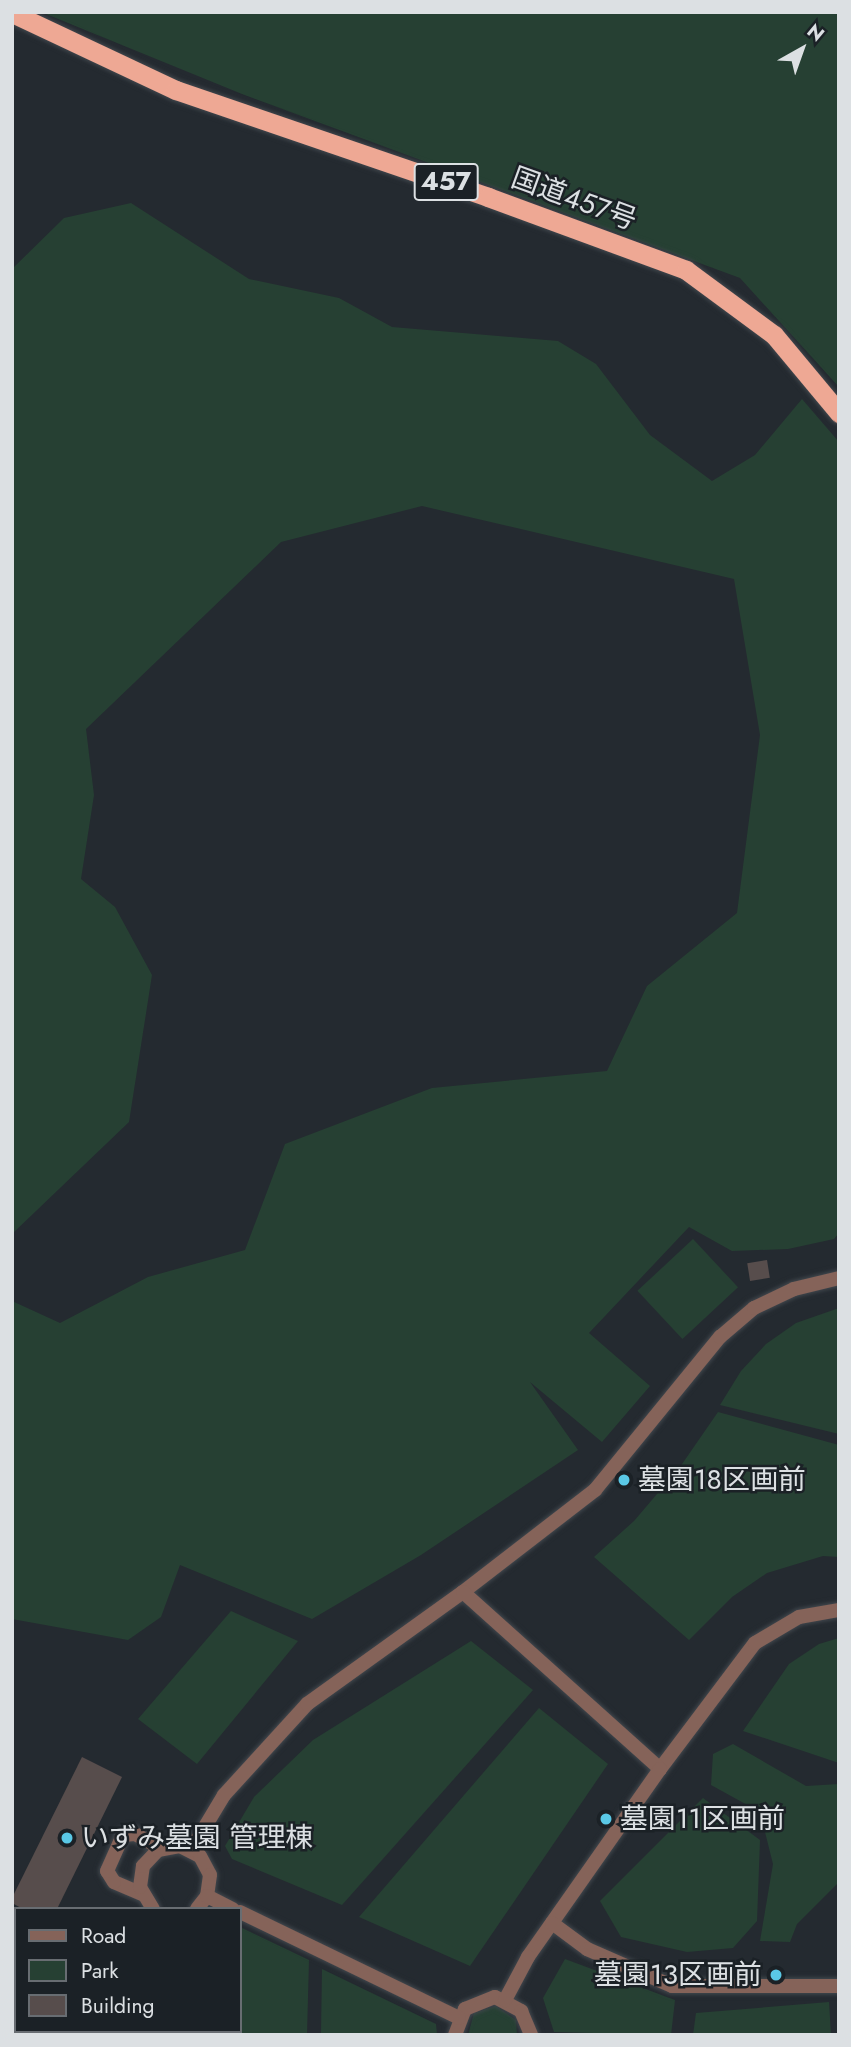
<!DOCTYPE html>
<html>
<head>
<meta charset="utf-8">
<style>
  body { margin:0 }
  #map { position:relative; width:851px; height:2047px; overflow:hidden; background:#242a30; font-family:Jost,"Noto Sans JP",sans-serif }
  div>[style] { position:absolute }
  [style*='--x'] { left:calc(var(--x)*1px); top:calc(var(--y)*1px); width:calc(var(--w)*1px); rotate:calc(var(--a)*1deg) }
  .green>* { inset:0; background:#264033; transform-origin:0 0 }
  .building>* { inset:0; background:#574d4c; transform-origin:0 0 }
  .roads { filter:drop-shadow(0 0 2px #41474d) drop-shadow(0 0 2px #41474d) }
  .minor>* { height:14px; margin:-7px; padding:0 7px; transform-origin:7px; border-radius:7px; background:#856359 }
  .tertiary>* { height:14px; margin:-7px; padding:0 7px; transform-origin:7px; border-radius:7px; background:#856359 }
  .trunk>* { height:19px; margin:-9.5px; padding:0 9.5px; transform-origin:9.5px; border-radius:9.5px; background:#eea894 }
  .dots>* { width:19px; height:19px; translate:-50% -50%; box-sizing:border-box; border:4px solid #1b2126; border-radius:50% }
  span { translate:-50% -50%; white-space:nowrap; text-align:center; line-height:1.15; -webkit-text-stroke:5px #1b2126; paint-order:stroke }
  .shield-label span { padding:2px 5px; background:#1b2126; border:2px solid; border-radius:5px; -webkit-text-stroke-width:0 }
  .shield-label { font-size:26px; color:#dce0e3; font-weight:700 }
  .street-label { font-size:28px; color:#dce0e3 }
  .poi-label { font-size:28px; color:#dce0e3 }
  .left { translate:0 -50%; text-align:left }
  .right { translate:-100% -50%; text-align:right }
  .frame { position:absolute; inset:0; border:14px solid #dce0e3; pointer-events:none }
  .legend { position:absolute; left:14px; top:1907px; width:228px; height:126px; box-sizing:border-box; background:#1b2126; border:2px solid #686d72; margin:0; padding:9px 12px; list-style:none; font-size:21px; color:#dce0e3 }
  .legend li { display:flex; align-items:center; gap:14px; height:35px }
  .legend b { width:35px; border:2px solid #686d72 }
  .north { position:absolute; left:767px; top:14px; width:70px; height:70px; -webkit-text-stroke:5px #1b2126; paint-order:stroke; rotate:40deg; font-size:19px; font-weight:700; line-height:28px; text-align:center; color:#dce0e3 }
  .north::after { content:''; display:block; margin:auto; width:24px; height:32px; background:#dce0e3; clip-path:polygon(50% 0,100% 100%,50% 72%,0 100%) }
</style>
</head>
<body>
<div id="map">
  <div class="green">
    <div style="clip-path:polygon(41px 12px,839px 12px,839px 387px,740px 278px,242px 94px)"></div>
    <div style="clip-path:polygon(131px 203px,249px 279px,339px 298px,392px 327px,558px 341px,596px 364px,650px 435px,712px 481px,755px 455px,802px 399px,839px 442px,839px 1233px,834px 1239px,788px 1249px,732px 1251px,689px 1227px,589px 1333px,650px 1386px,602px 1442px,530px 1382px,578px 1450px,421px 1555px,312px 1619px,180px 1565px,161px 1617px,128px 1640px,12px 1619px,12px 1301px,60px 1323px,148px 1277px,245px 1250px,285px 1144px,432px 1088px,607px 1071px,647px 986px,737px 913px,760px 735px,734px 579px,422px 506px,281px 542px,86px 729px,94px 795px,81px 879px,115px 907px,152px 975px,129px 1122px,12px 1234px,12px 269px,64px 218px)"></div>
    <div style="left:693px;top:1239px;width:66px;height:76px;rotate:47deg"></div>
    <div style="clip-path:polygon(839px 1308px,839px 1434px,720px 1405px,741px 1371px,766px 1344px,796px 1323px)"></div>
    <div style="clip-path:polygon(718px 1412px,839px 1445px,839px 1557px,823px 1556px,767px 1573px,732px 1597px,689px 1640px,594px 1557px,634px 1521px,680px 1467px)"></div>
    <div style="clip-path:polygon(231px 1611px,298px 1641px,197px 1764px,138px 1719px)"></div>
    <div style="clip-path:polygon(839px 1638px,839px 1763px,743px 1731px,789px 1664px,819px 1644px)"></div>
    <div style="clip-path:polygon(471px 1641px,533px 1690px,342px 1905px,232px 1859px,225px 1846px,254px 1797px,313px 1740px)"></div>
    <div style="clip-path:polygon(539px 1708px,608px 1764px,470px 1966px,359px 1917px)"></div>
    <div style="clip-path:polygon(733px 1744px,806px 1786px,839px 1784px,839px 1882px,797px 1924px,790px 1942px,760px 1941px,773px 1864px,760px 1812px,711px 1785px,713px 1754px)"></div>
    <div style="clip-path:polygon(703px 1798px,760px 1840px,757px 1921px,733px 1948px,687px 1952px,621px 1937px,600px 1901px)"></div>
    <div style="clip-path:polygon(240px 1927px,309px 1960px,307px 2035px,163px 2035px,240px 2031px)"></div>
    <div style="clip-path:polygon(565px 1959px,675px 2000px,671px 2035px,554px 2032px,543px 1998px)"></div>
    <div style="clip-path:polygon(322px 1969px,436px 2024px,437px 2035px,321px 2035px)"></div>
    <div style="clip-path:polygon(829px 2002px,831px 2035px,693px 2035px,696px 2013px)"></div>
    <div style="clip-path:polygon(496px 2006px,516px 2020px,517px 2035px,468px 2035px,474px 2013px)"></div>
  </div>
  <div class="building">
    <div style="left:767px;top:1260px;width:18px;height:20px;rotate:81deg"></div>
    <div style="clip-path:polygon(82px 1757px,122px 1777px,57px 1909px,23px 1909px,12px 1903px,12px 1898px)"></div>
  </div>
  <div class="roads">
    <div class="minor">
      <div style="--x:142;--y:1894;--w:30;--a:-157"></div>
      <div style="--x:114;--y:1882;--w:13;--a:-122"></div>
      <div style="--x:107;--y:1871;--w:39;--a:-66"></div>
      <div style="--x:123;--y:1835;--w:12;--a:-5"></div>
      <div style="--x:135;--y:1834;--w:31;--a:29"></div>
      <div style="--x:153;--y:1909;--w:26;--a:-121"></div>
      <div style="--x:140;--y:1887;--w:21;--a:-82"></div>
      <div style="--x:143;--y:1866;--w:22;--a:-47"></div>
      <div style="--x:158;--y:1850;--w:22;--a:-10"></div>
      <div style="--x:180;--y:1846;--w:22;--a:27"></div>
      <div style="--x:200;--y:1856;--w:21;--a:62"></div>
      <div style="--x:210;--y:1875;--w:21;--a:98"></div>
      <div style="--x:207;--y:1896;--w:16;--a:128"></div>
      <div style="--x:455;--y:2035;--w:28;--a:-69"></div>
      <div style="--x:465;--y:2009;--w:32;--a:-22"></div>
      <div style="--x:495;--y:1997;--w:30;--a:28"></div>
      <div style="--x:521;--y:2011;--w:26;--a:67"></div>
    </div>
    <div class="tertiary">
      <div style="--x:463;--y:1592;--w:167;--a:-37.7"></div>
      <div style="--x:595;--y:1490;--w:198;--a:-50.8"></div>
      <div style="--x:720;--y:1337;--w:45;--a:-40.5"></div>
      <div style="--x:754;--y:1308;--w:44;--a:-25.4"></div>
      <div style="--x:794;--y:1289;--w:46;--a:-13.7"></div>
      <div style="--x:660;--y:1769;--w:158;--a:-53"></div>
      <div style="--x:755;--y:1643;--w:51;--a:-30.6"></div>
      <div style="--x:799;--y:1617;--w:41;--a:-9.9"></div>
      <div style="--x:191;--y:1850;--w:64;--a:-59"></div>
      <div style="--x:224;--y:1795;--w:123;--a:-47.6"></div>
      <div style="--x:307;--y:1704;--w:192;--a:-35.7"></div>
      <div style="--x:463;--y:1592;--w:265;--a:41.9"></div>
      <div style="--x:660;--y:1769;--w:230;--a:125.1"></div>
      <div style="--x:528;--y:1957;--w:49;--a:118.1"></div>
      <div style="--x:207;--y:1896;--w:29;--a:27"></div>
      <div style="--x:240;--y:1912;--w:243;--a:25.8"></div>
      <div style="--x:552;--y:1923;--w:44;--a:36.6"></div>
      <div style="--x:587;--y:1949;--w:93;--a:23.5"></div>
      <div style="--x:672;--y:1986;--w:167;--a:0"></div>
      <div style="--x:132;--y:2035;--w:4;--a:-90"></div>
    </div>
    <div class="trunk">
      <div style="--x:12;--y:13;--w:181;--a:25.2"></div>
      <div style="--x:176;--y:90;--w:330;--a:18.9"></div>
      <div style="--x:488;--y:197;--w:211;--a:20.2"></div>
      <div style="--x:686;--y:270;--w:109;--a:36.5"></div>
      <div style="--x:774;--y:335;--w:102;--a:50.2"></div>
    </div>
  </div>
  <div class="dots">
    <div style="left:624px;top:1480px;background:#5ac8e6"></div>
    <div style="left:606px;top:1819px;background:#5ac8e6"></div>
    <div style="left:67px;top:1838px;background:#5ac8e6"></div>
    <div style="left:776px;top:1975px;background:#5ac8e6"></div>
  </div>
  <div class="shield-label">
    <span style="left:446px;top:182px">457</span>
  </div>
  <div class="street-label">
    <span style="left:574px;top:199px;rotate:20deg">国道457号</span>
  </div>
  <div class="poi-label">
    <span class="left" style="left:638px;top:1480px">墓園18区画前</span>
    <span class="left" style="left:620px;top:1819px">墓園11区画前</span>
    <span class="left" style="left:81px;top:1838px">いずみ墓園 管理棟</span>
    <span class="right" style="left:762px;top:1975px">墓園13区画前</span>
  </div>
  <div class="frame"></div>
  <ul class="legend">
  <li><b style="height:9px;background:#856359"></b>Road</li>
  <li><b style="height:19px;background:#264033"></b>Park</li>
  <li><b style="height:19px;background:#574d4c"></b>Building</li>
  </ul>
  <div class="north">N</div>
</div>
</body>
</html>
